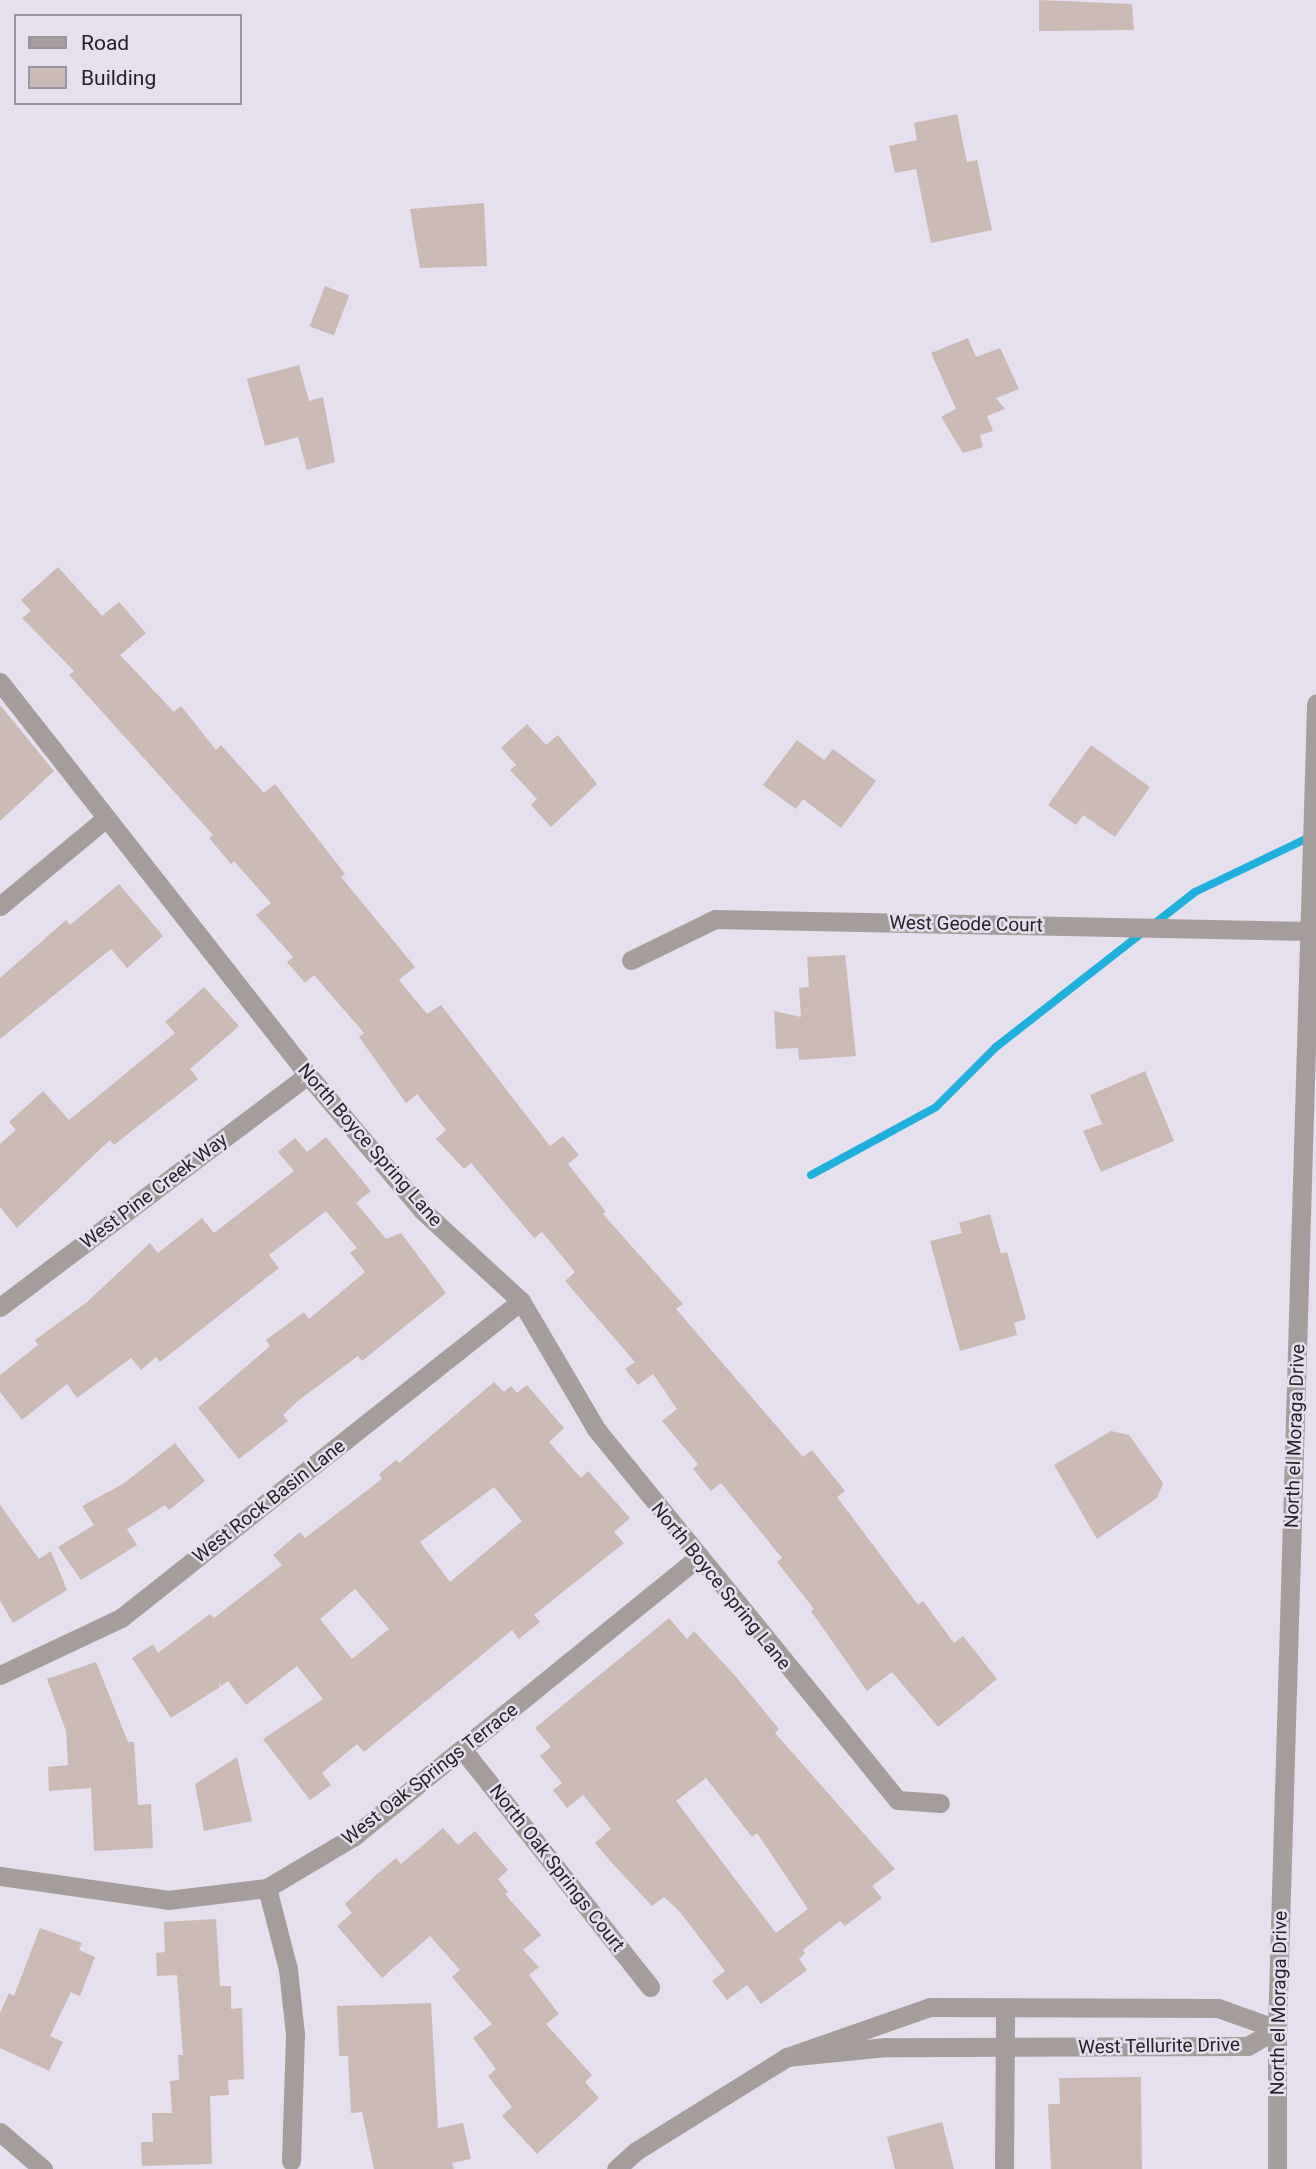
<!DOCTYPE html>
<html>
<head>
<meta charset="utf-8">
<style>
  body { margin:0 }
  #map { position:relative; width:1316px; height:2169px; overflow:hidden; background:#e5dfee; font-family:Roboto,sans-serif }
  div>[style] { position:absolute }
  [style*='--x'] { left:calc(var(--x)*1px); top:calc(var(--y)*1px); width:calc(var(--w)*1px); rotate:calc(var(--a)*1deg) }
  .stream>* { height:8px; margin:-4px; padding:0 4px; transform-origin:4px; border-radius:4px; background:#20b0dc }
  .building>* { inset:0; background:#cbb9b6; transform-origin:0 0 }
  .minor>* { height:19px; margin:-9.5px; padding:0 9.5px; transform-origin:9.5px; border-radius:9.5px; background:#a59d9b }
  .tertiary>* { height:19px; margin:-9.5px; padding:0 9.5px; transform-origin:9.5px; border-radius:9.5px; background:#a59d9b }
  span { translate:-50% -50%; white-space:nowrap; text-align:center; line-height:1.15; -webkit-text-stroke:5px #e5dfee; paint-order:stroke }
  .street-label { font-size:19px; color:#242228 }
  .legend { position:absolute; left:14px; top:14px; width:228px; height:91px; box-sizing:border-box; background:#e5dfee; border:2px solid #98939f; margin:0; padding:9px 12px; list-style:none; font-size:21px; color:#242228 }
  .legend li { display:flex; align-items:center; gap:14px; height:35px }
  .legend b { width:35px; border:2px solid #98939f }
</style>
</head>
<body>
<div id="map">
  <div class="stream">
    <div style="--x:1154;--y:924;--w:52;--a:-38"></div>
    <div style="--x:1195;--y:892;--w:127;--a:-25.6"></div>
    <div style="--x:811;--y:1175;--w:142;--a:-28.5"></div>
    <div style="--x:936;--y:1107;--w:85;--a:-45"></div>
    <div style="--x:996;--y:1047;--w:187;--a:-38"></div>
  </div>
  <div class="building">
    <div style="clip-path:polygon(1039px 0,1132px 4px,1134px 30px,1039px 31px)"></div>
    <div style="clip-path:polygon(957px 114px,967px 162px,977px 160px,992px 230px,931px 243px,916px 169px,895px 173px,889px 146px,917px 140px,914px 123px)"></div>
    <div style="clip-path:polygon(484px 203px,487px 266px,420px 268px,410px 209px)"></div>
    <div style="left:325px;top:286px;width:26px;height:43px;rotate:21deg"></div>
    <div style="clip-path:polygon(968px 338px,976px 357px,1000px 348px,1019px 389px,996px 398px,1005px 409px,987px 416px,993px 431px,980px 435px,983px 447px,963px 453px,941px 417px,956px 409px,931px 353px)"></div>
    <div style="clip-path:polygon(299px 365px,309px 401px,323px 397px,335px 462px,307px 470px,298px 437px,265px 446px,247px 379px)"></div>
    <div style="clip-path:polygon(58px 567px,102px 616px,119px 602px,146px 633px,120px 655px,174px 712px,181px 706px,216px 750px,221px 745px,264px 793px,275px 784px,345px 874px,341px 877px,415px 967px,399px 980px,427px 1014px,441px 1005px,550px 1146px,563px 1136px,579px 1155px,568px 1164px,606px 1212px,603px 1214px,683px 1304px,676px 1309px,803px 1457px,812px 1450px,845px 1491px,837px 1497px,918px 1605px,923px 1601px,954px 1643px,963px 1636px,997px 1679px,938px 1727px,892px 1672px,867px 1691px,811px 1611px,814px 1609px,777px 1562px,782px 1558px,721px 1483px,711px 1491px,693px 1469px,698px 1464px,662px 1421px,677px 1409px,653px 1374px,638px 1385px,625px 1369px,635px 1362px,565px 1281px,575px 1272px,542px 1232px,534px 1238px,471px 1163px,464px 1169px,436px 1139px,446px 1130px,417px 1094px,406px 1103px,359px 1037px,364px 1033px,314px 975px,305px 983px,287px 962px,293px 957px,256px 915px,271px 903px,234px 861px,231px 864px,209px 838px,213px 835px,69px 675px,74px 671px,22px 618px,31px 611px,21px 600px)"></div>
    <div style="clip-path:polygon(0 705px,54px 771px,0 821px)"></div>
    <div style="clip-path:polygon(527px 724px,546px 745px,558px 735px,597px 784px,551px 827px,531px 805px,537px 799px,510px 770px,516px 765px,501px 748px)"></div>
    <div style="clip-path:polygon(797px 740px,824px 760px,833px 749px,876px 781px,841px 828px,803px 799px,796px 809px,763px 785px)"></div>
    <div style="clip-path:polygon(1091px 745px,1150px 787px,1115px 837px,1083px 815px,1076px 825px,1048px 805px)"></div>
    <div style="clip-path:polygon(119px 884px,163px 936px,127px 968px,111px 949px,0 1039px,0 978px,66px 920px,70px 925px)"></div>
    <div style="clip-path:polygon(845px 955px,856px 1056px,799px 1060px,798px 1048px,776px 1049px,774px 1011px,801px 1017px,799px 988px,809px 987px,807px 957px)"></div>
    <div style="clip-path:polygon(204px 987px,239px 1026px,190px 1069px,198px 1079px,114px 1145px,110px 1140px,17px 1228px,0 1207px,0 1144px,16px 1130px,9px 1122px,43px 1091px,69px 1120px,175px 1033px,165px 1022px)"></div>
    <div style="clip-path:polygon(1145px 1071px,1174px 1141px,1101px 1172px,1083px 1131px,1102px 1124px,1090px 1095px)"></div>
    <div style="clip-path:polygon(326px 1137px,371px 1191px,356px 1203px,386px 1239px,401px 1233px,446px 1293px,362px 1361px,358px 1356px,299px 1400px,283px 1415px,288px 1421px,239px 1459px,198px 1408px,270px 1346px,266px 1340px,304px 1312px,309px 1319px,365px 1272px,350px 1253px,357px 1248px,326px 1211px,269px 1255px,279px 1268px,160px 1362px,156px 1357px,141px 1370px,131px 1358px,77px 1398px,67px 1384px,22px 1420px,0 1392px,0 1375px,38px 1345px,35px 1340px,87px 1302px,150px 1243px,158px 1253px,202px 1218px,214px 1233px,294px 1171px,278px 1152px,295px 1138px,307px 1152px)"></div>
    <div style="clip-path:polygon(990px 1214px,1001px 1254px,1007px 1252px,1026px 1319px,1014px 1323px,1017px 1335px,960px 1351px,930px 1241px,962px 1233px,959px 1223px)"></div>
    <div style="clip-path:polygon(evenodd,494px 1382px,504px 1392px,511px 1386px,517px 1393px,527px 1385px,564px 1428px,549px 1442px,581px 1478px,588px 1471px,630px 1518px,614px 1532px,624px 1543px,534px 1615px,540px 1622px,519px 1639px,512px 1630px,364px 1752px,357px 1744px,322px 1773px,331px 1785px,310px 1800px,263px 1739px,323px 1699px,297px 1666px,246px 1705px,228px 1681px,221px 1686px,219px 1682px,220px 1687px,171px 1718px,132px 1658px,153px 1644px,158px 1653px,210px 1614px,214px 1618px,282px 1565px,273px 1555px,300px 1532px,305px 1538px,382px 1479px,379px 1474px,396px 1460px,399px 1463px,494px 1382px,494px 1487px,522px 1521px,450px 1582px,420px 1542px,494px 1487px,494px 1382px,355px 1589px,389px 1629px,352px 1659px,320px 1619px,355px 1589px)"></div>
    <div style="clip-path:polygon(1111px 1431px,1129px 1435px,1163px 1483px,1157px 1498px,1097px 1539px,1054px 1465px)"></div>
    <div style="clip-path:polygon(175px 1443px,205px 1481px,169px 1510px,165px 1505px,127px 1529px,137px 1545px,81px 1580px,58px 1547px,94px 1525px,82px 1506px,123px 1484px)"></div>
    <div style="clip-path:polygon(0 1505px,39px 1559px,51px 1551px,67px 1590px,13px 1623px,0 1601px)"></div>
    <div style="clip-path:polygon(evenodd,669px 1618px,687px 1639px,694px 1631px,737px 1678px,779px 1729px,775px 1733px,895px 1869px,872px 1886px,882px 1898px,845px 1926px,840px 1921px,803px 1950px,805px 1953px,799px 1959px,807px 1970px,761px 2004px,747px 1985px,727px 2000px,712px 1981px,725px 1971px,680px 1912px,664px 1897px,652px 1906px,612px 1863px,595px 1843px,611px 1829px,583px 1795px,567px 1808px,553px 1790px,562px 1783px,540px 1756px,551px 1747px,535px 1728px,669px 1618px,706px 1778px,752px 1837px,757px 1833px,808px 1909px,776px 1933px,676px 1801px,706px 1778px)"></div>
    <div style="clip-path:polygon(96px 1662px,128px 1742px,134px 1742px,138px 1805px,151px 1804px,153px 1848px,94px 1851px,91px 1788px,49px 1791px,48px 1767px,68px 1765px,66px 1731px,47px 1679px)"></div>
    <div style="clip-path:polygon(237px 1757px,252px 1821px,204px 1831px,195px 1784px)"></div>
    <div style="clip-path:polygon(443px 1828px,458px 1845px,475px 1831px,508px 1870px,498px 1879px,508px 1892px,505px 1894px,541px 1935px,523px 1950px,539px 1967px,529px 1975px,559px 2014px,546px 2024px,592px 2075px,585px 2082px,599px 2098px,537px 2154px,502px 2116px,512px 2107px,488px 2076px,496px 2069px,473px 2038px,492px 2024px,452px 1977px,460px 1970px,430px 1936px,382px 1978px,337px 1926px,352px 1913px,345px 1904px,376px 1875px,396px 1858px,401px 1864px)"></div>
    <div style="clip-path:polygon(216px 1919px,220px 1986px,231px 1986px,231px 2009px,242px 2008px,244px 2079px,228px 2080px,229px 2095px,210px 2096px,212px 2164px,142px 2166px,141px 2142px,153px 2142px,152px 2113px,172px 2113px,170px 2081px,179px 2080px,178px 2055px,183px 2055px,177px 1975px,157px 1976px,156px 1953px,165px 1952px,164px 1922px)"></div>
    <div style="clip-path:polygon(40px 1928px,82px 1943px,79px 1950px,95px 1957px,80px 1996px,71px 1992px,50px 2036px,63px 2042px,49px 2071px,0 2048px,0 2013px,9px 1993px,14px 1996px)"></div>
    <div style="clip-path:polygon(431px 2003px,438px 2128px,463px 2123px,471px 2159px,452px 2163px,454px 2169px,374px 2169px,362px 2112px,351px 2113px,348px 2056px,339px 2056px,337px 2006px)"></div>
    <div style="clip-path:polygon(1141px 2077px,1142px 2169px,1051px 2169px,1048px 2104px,1060px 2104px,1059px 2078px)"></div>
    <div style="clip-path:polygon(942px 2122px,954px 2169px,895px 2169px,887px 2137px)"></div>
  </div>
  <div class="minor">
    <div style="--x:0;--y:682;--w:499;--a:51.9"></div>
    <div style="--x:308;--y:1075;--w:178;--a:49.8"></div>
    <div style="--x:423;--y:1211;--w:133;--a:42.6"></div>
    <div style="--x:521;--y:1301;--w:148;--a:59.6"></div>
    <div style="--x:596;--y:1429;--w:478;--a:50.9"></div>
    <div style="--x:898;--y:1800;--w:42;--a:4.1"></div>
    <div style="--x:0;--y:906;--w:138;--a:-39.7"></div>
    <div style="--x:631;--y:960;--w:93;--a:-26"></div>
    <div style="--x:715;--y:919;--w:595;--a:1.16"></div>
    <div style="--x:0;--y:1307;--w:386;--a:-37"></div>
    <div style="--x:0;--y:1675;--w:134;--a:-25.2"></div>
    <div style="--x:121;--y:1618;--w:510;--a:-38.4"></div>
    <div style="--x:463;--y:1750;--w:302;--a:51.7"></div>
    <div style="--x:0;--y:1876;--w:170;--a:8.1"></div>
    <div style="--x:168;--y:1900;--w:100;--a:-6.9"></div>
    <div style="--x:267;--y:1888;--w:100;--a:-30.7"></div>
    <div style="--x:353;--y:1837;--w:443;--a:-39"></div>
    <div style="--x:267;--y:1888;--w:84;--a:75.5"></div>
    <div style="--x:288;--y:1969;--w:65;--a:83.9"></div>
    <div style="--x:295;--y:2034;--w:127;--a:91.8"></div>
    <div style="--x:0;--y:2132;--w:57;--a:40.7"></div>
    <div style="--x:616;--y:2169;--w:27;--a:-42"></div>
    <div style="--x:636;--y:2151;--w:178;--a:-31.9"></div>
    <div style="--x:787;--y:2057;--w:151;--a:-19.3"></div>
    <div style="--x:930;--y:2007;--w:288;--a:0.2"></div>
    <div style="--x:1218;--y:2008;--w:63;--a:19.6"></div>
    <div style="--x:1277;--y:2029;--w:34;--a:150"></div>
    <div style="--x:1247;--y:2046;--w:361;--a:179.8"></div>
    <div style="--x:886;--y:2047;--w:100;--a:174.2"></div>
    <div style="--x:1004;--y:2169;--w:161;--a:-89.6"></div>
  </div>
  <div class="tertiary">
    <div style="--x:1277;--y:2169;--w:140;--a:-90"></div>
    <div style="--x:1277;--y:2029;--w:1326;--a:-88.31"></div>
  </div>
  <div class="street-label">
    <span style="left:966px;top:924px;rotate:1deg">West Geode Court</span>
    <span style="left:370px;top:1145px;rotate:49deg">North Boyce Spring Lane</span>
    <span style="left:154px;top:1191px;rotate:-37deg">West Pine Creek Way</span>
    <span style="left:1295px;top:1436px;rotate:-88deg">North el Moraga Drive</span>
    <span style="left:269px;top:1501px;rotate:-38deg">West Rock Basin Lane</span>
    <span style="left:721px;top:1586px;rotate:51deg">North Boyce Spring Lane</span>
    <span style="left:430px;top:1774px;rotate:-38deg">West Oak Springs Terrace</span>
    <span style="left:557px;top:1868px;rotate:52deg">North Oak Springs Court</span>
    <span style="left:1279px;top:2003px;rotate:-89deg">North el Moraga Drive</span>
    <span style="left:1159px;top:2046px;rotate:-1deg">West Tellurite Drive</span>
  </div>
  <ul class="legend">
  <li><b style="height:9px;background:#a59d9b"></b>Road</li>
  <li><b style="height:19px;background:#cbb9b6"></b>Building</li>
  </ul>
</div>
</body>
</html>
